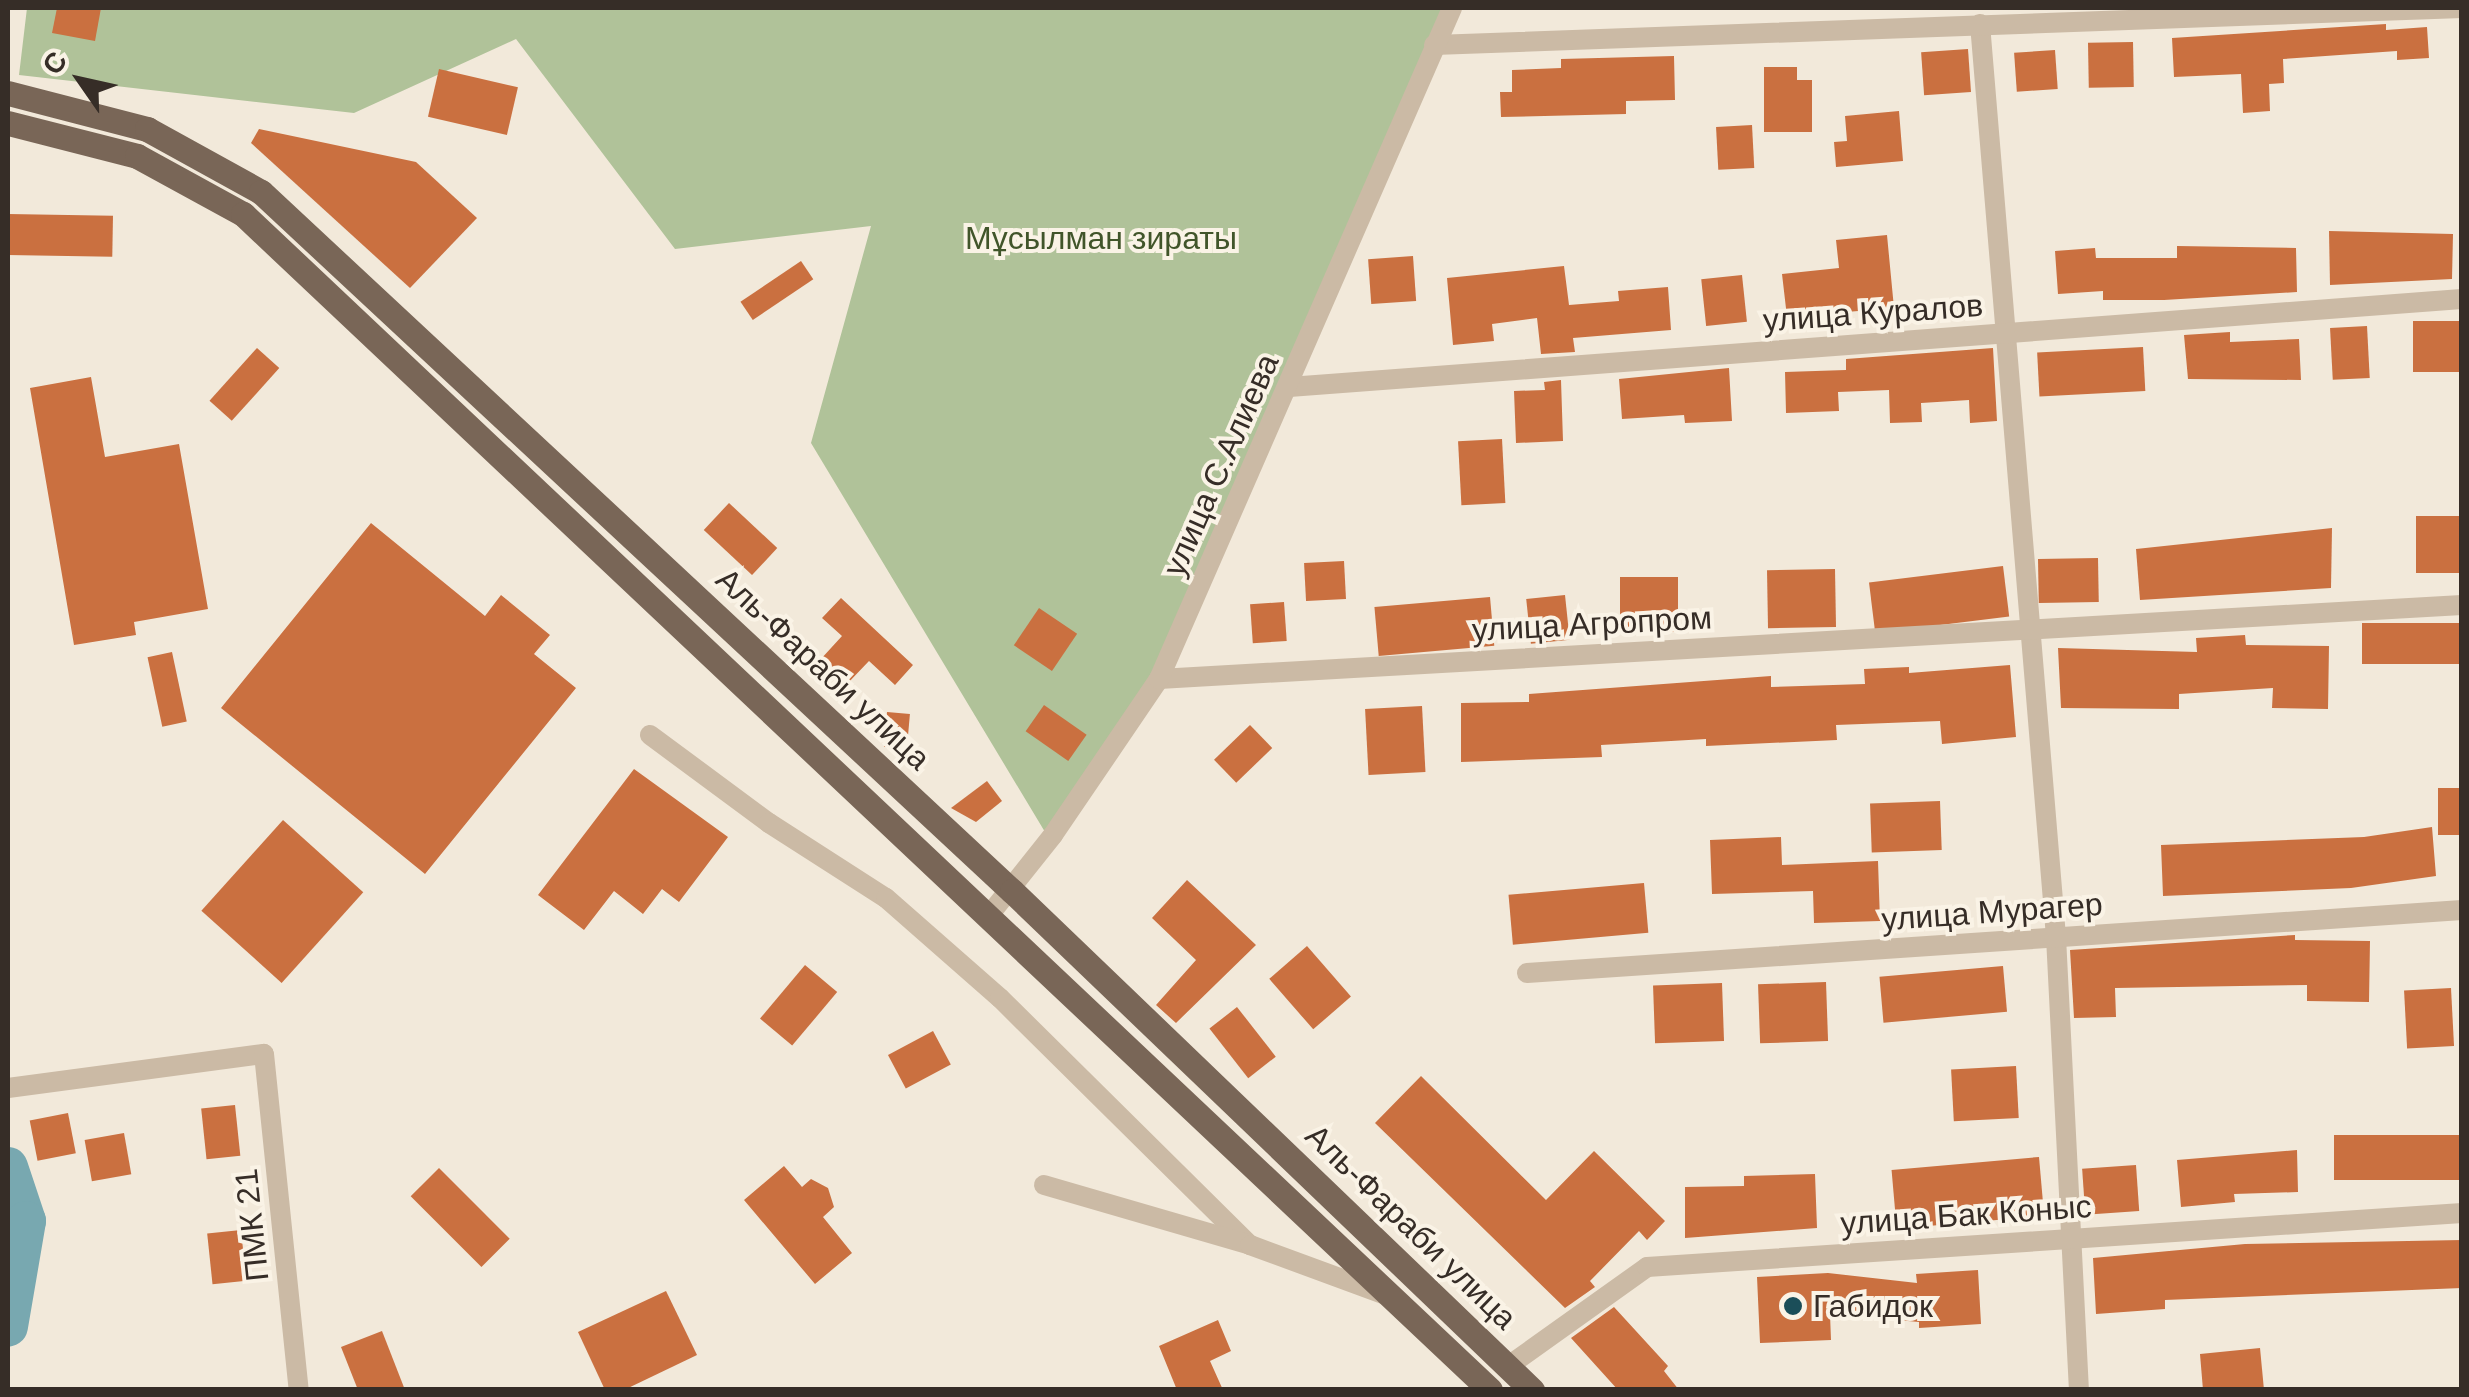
<!DOCTYPE html>
<html>
<head>
<meta charset="utf-8">
<style>
  body { margin:0 }
  #map { position:relative; width:2469px; height:1397px; overflow:hidden; background:#f2e9da; font-family:Helvetica,sans-serif }
  div>[style] { position:absolute }
  [style*='--x'] { left:calc(var(--x)*1px); top:calc(var(--y)*1px); width:calc(var(--w)*1px); rotate:calc(var(--a)*1deg) }
  .green>* { inset:0; background:#b0c299 }
  .river>* { height:40px; margin:-20px; padding:0 20px; transform-origin:20px; border-radius:20px; background:#78a8b0 }
  .building>* { inset:0; background:#ca7040; transform-origin:0 0 }
  .street>* { height:20px; margin:-10px; padding:0 10px; transform-origin:10px; border-radius:10px; background:#cbbaa5 }
  .primary>* { height:25px; margin:-12.5px; padding:0 12.5px; transform-origin:12.5px; border-radius:12.5px; background:#796657 }
  .dots>* { width:28px; height:28px; translate:-50% -50%; box-sizing:border-box; border:5px solid #faf3e6; border-radius:50% }
  span { translate:-50% -50%; white-space:nowrap; text-align:center; line-height:1.15; -webkit-text-stroke:8px #faf3e6; paint-order:stroke }
  .park-label { font-size:32px; color:#41552a }
  .street-label { font-size:32px; color:#362d27 }
  .poi-label { font-size:32px; color:#362d27 }
  .left { translate:0 -50%; text-align:left }
  .frame { position:absolute; inset:0; border:10px solid #362d27; pointer-events:none }
  .north { position:absolute; left:30px; top:30px; width:100px; height:100px; -webkit-text-stroke:8px #faf3e6; paint-order:stroke; rotate:304deg; font-size:28px; font-weight:700; line-height:40px; text-align:center; color:#362d27 }
  .north::after { content:''; display:block; margin:auto; width:35px; height:45px; background:#362d27; clip-path:polygon(50% 0,100% 100%,50% 72%,0 100%) }
</style>
</head>
<body>
<div id="map">
  <div class="green">
    <div style="clip-path:polygon(27px 8px,1453px 8px,1159px 679px,1054px 847px,811px 443px,871px 226px,675px 249px,516px 39px,354px 113px,19px 75px)"></div>
  </div>
  <div class="river">
    <div style="--x:8;--y:1167;--w:57;--a:71.6"></div>
    <div style="--x:26;--y:1221;--w:107;--a:99.7"></div>
  </div>
  <div class="building">
    <div style="clip-path:polygon(57px 8px,101px 8px,95px 41px,52px 33px)"></div>
    <div style="clip-path:polygon(2386px 24px,2386px 30px,2427px 27px,2429px 58px,2397px 60px,2397px 51px,2283px 59px,2284px 83px,2269px 84px,2270px 111px,2243px 113px,2241px 74px,2174px 77px,2172px 38px)"></div>
    <div style="left:2133px;top:42px;width:45px;height:45px;rotate:89deg"></div>
    <div style="left:1968px;top:49px;width:43px;height:47px;rotate:86deg"></div>
    <div style="left:2055px;top:50px;width:39px;height:41px;rotate:86deg"></div>
    <div style="clip-path:polygon(1674px 56px,1675px 100px,1626px 101px,1626px 114px,1501px 117px,1500px 92px,1512px 92px,1512px 70px,1561px 68px,1561px 59px)"></div>
    <div style="clip-path:polygon(1764px 67px,1797px 67px,1797px 80px,1812px 80px,1812px 132px,1764px 132px)"></div>
    <div style="left:439px;top:69px;width:81px;height:49px;rotate:13deg"></div>
    <div style="clip-path:polygon(1899px 111px,1903px 161px,1836px 167px,1834px 142px,1847px 141px,1845px 116px)"></div>
    <div style="left:1752px;top:125px;width:43px;height:36px;rotate:87deg"></div>
    <div style="clip-path:polygon(259px 129px,416px 162px,477px 218px,410px 288px,251px 143px)"></div>
    <div style="left:8px;top:214px;width:105px;height:41px;rotate:1deg"></div>
    <div style="clip-path:polygon(2329px 231px,2453px 234px,2452px 279px,2330px 285px)"></div>
    <div style="clip-path:polygon(1887px 235px,1894px 308px,1787px 317px,1782px 274px,1839px 268px,1836px 240px)"></div>
    <div style="clip-path:polygon(2177px 246px,2296px 248px,2297px 292px,2164px 300px,2103px 300px,2103px 291px,2058px 294px,2055px 251px,2095px 248px,2096px 258px,2177px 258px)"></div>
    <div style="left:1413px;top:256px;width:45px;height:45px;rotate:86deg"></div>
    <div style="left:801px;top:261px;width:22px;height:73px;rotate:56deg"></div>
    <div style="clip-path:polygon(1564px 266px,1569px 305px,1619px 301px,1618px 291px,1668px 287px,1671px 330px,1573px 338px,1575px 352px,1541px 354px,1537px 318px,1492px 324px,1494px 341px,1453px 345px,1447px 278px)"></div>
    <div style="left:1742px;top:275px;width:47px;height:41px;rotate:84deg"></div>
    <div style="left:2462px;top:321px;width:51px;height:49px;rotate:90deg"></div>
    <div style="left:2367px;top:326px;width:52px;height:37px;rotate:87deg"></div>
    <div style="clip-path:polygon(2230px 332px,2230px 342px,2299px 339px,2301px 380px,2188px 379px,2184px 335px)"></div>
    <div style="left:2143px;top:347px;width:44px;height:106px;rotate:87deg"></div>
    <div style="left:257px;top:348px;width:30px;height:71px;rotate:42deg"></div>
    <div style="clip-path:polygon(1993px 348px,1997px 421px,1970px 423px,1969px 400px,1921px 403px,1922px 422px,1890px 423px,1889px 390px,1838px 392px,1839px 411px,1786px 413px,1785px 372px,1846px 370px,1846px 359px)"></div>
    <div style="clip-path:polygon(1729px 368px,1732px 421px,1685px 423px,1684px 415px,1622px 419px,1619px 379px)"></div>
    <div style="clip-path:polygon(91px 377px,105px 457px,179px 444px,208px 609px,134px 622px,136px 635px,74px 645px,30px 388px)"></div>
    <div style="clip-path:polygon(1561px 380px,1563px 441px,1516px 443px,1514px 391px,1545px 390px,1544px 382px)"></div>
    <div style="left:1502px;top:439px;width:64px;height:44px;rotate:87deg"></div>
    <div style="left:729px;top:503px;width:66px;height:37px;rotate:43deg"></div>
    <div style="left:2462px;top:516px;width:57px;height:46px;rotate:90deg"></div>
    <div style="clip-path:polygon(371px 523px,485px 616px,501px 595px,550px 635px,534px 654px,576px 688px,425px 874px,221px 708px)"></div>
    <div style="clip-path:polygon(2332px 528px,2331px 588px,2140px 600px,2136px 549px)"></div>
    <div style="left:2098px;top:558px;width:44px;height:60px;rotate:89deg"></div>
    <div style="left:1344px;top:561px;width:38px;height:40px;rotate:87deg"></div>
    <div style="left:2003px;top:566px;width:51px;height:135px;rotate:83deg"></div>
    <div style="left:1835px;top:569px;width:58px;height:68px;rotate:89deg"></div>
    <div style="left:1620px;top:577px;width:58px;height:55px"></div>
    <div style="left:1565px;top:595px;width:45px;height:39px;rotate:84deg"></div>
    <div style="left:1490px;top:597px;width:49px;height:116px;rotate:85deg"></div>
    <div style="clip-path:polygon(841px 598px,913px 665px,895px 685px,869px 661px,847px 684px,820px 660px,842px 636px,822px 618px)"></div>
    <div style="left:1284px;top:602px;width:39px;height:34px;rotate:86deg"></div>
    <div style="left:1039px;top:608px;width:46px;height:45px;rotate:34deg"></div>
    <div style="left:2462px;top:623px;width:41px;height:100px;rotate:90deg"></div>
    <div style="clip-path:polygon(2245px 635px,2246px 645px,2329px 646px,2328px 709px,2272px 708px,2273px 688px,2179px 694px,2179px 709px,2061px 708px,2058px 648px,2197px 652px,2196px 638px)"></div>
    <div style="left:172px;top:652px;width:71px;height:25px;rotate:78deg"></div>
    <div style="clip-path:polygon(2010px 665px,2016px 737px,1942px 744px,1940px 721px,1836px 725px,1837px 740px,1706px 746px,1706px 739px,1601px 745px,1602px 757px,1461px 762px,1461px 703px,1529px 702px,1529px 694px,1771px 676px,1771px 687px,1865px 684px,1864px 669px,1909px 667px,1909px 673px)"></div>
    <div style="left:1044px;top:705px;width:52px;height:32px;rotate:35deg"></div>
    <div style="left:1422px;top:706px;width:66px;height:57px;rotate:87deg"></div>
    <div style="left:887px;top:712px;width:23px;height:35px;rotate:5deg"></div>
    <div style="left:1250px;top:725px;width:32px;height:50px;rotate:46deg"></div>
    <div style="clip-path:polygon(634px 769px,728px 837px,679px 902px,662px 889px,643px 914px,614px 891px,584px 930px,538px 895px)"></div>
    <div style="clip-path:polygon(987px 781px,1002px 801px,976px 822px,951px 808px)"></div>
    <div style="left:2462px;top:788px;width:47px;height:24px;rotate:90deg"></div>
    <div style="left:1940px;top:801px;width:49px;height:70px;rotate:88deg"></div>
    <div style="left:283px;top:820px;width:108px;height:122px;rotate:42deg"></div>
    <div style="clip-path:polygon(2432px 827px,2436px 876px,2351px 888px,2163px 896px,2161px 845px,2364px 837px)"></div>
    <div style="clip-path:polygon(1781px 837px,1782px 865px,1878px 861px,1880px 921px,1814px 923px,1813px 891px,1712px 894px,1710px 840px)"></div>
    <div style="clip-path:polygon(1187px 880px,1256px 945px,1176px 1023px,1156px 1005px,1196px 960px,1152px 918px)"></div>
    <div style="left:1644px;top:883px;width:50px;height:136px;rotate:85deg"></div>
    <div style="clip-path:polygon(2295px 935px,2295px 940px,2370px 941px,2369px 1002px,2307px 1001px,2307px 985px,2115px 988px,2116px 1017px,2074px 1018px,2070px 950px)"></div>
    <div style="left:1307px;top:946px;width:67px;height:50px;rotate:49deg"></div>
    <div style="left:805px;top:965px;width:42px;height:70px;rotate:40deg"></div>
    <div style="left:2003px;top:966px;width:46px;height:124px;rotate:85deg"></div>
    <div style="left:1826px;top:982px;width:59px;height:68px;rotate:88deg"></div>
    <div style="left:1722px;top:983px;width:58px;height:69px;rotate:88deg"></div>
    <div style="left:2451px;top:988px;width:58px;height:47px;rotate:87deg"></div>
    <div style="left:1237px;top:1007px;width:63px;height:35px;rotate:52deg"></div>
    <div style="left:933px;top:1031px;width:38px;height:51px;rotate:62deg"></div>
    <div style="left:2016px;top:1066px;width:52px;height:65px;rotate:87deg"></div>
    <div style="clip-path:polygon(1421px 1076px,1546px 1200px,1594px 1151px,1665px 1221px,1647px 1240px,1639px 1231px,1590px 1281px,1595px 1287px,1565px 1308px,1375px 1123px)"></div>
    <div style="left:235px;top:1105px;width:51px;height:34px;rotate:84deg"></div>
    <div style="left:68px;top:1113px;width:41px;height:39px;rotate:79deg"></div>
    <div style="left:124px;top:1133px;width:42px;height:40px;rotate:80deg"></div>
    <div style="left:2462px;top:1135px;width:45px;height:128px;rotate:90deg"></div>
    <div style="clip-path:polygon(2297px 1150px,2298px 1192px,2234px 1194px,2235px 1202px,2181px 1207px,2177px 1160px)"></div>
    <div style="left:2039px;top:1157px;width:59px;height:148px;rotate:85deg"></div>
    <div style="left:2136px;top:1165px;width:46px;height:54px;rotate:86deg"></div>
    <div style="clip-path:polygon(784px 1166px,802px 1187px,811px 1179px,828px 1188px,834px 1207px,823px 1217px,852px 1253px,815px 1284px,744px 1200px)"></div>
    <div style="left:439px;top:1168px;width:100px;height:40px;rotate:45deg"></div>
    <div style="clip-path:polygon(1815px 1174px,1817px 1228px,1685px 1238px,1685px 1187px,1744px 1186px,1744px 1176px)"></div>
    <div style="left:241px;top:1230px;width:51px;height:34px;rotate:84deg"></div>
    <div style="clip-path:polygon(2462px 1240px,2462px 1288px,2165px 1300px,2165px 1309px,2096px 1314px,2093px 1258px,2245px 1244px)"></div>
    <div style="clip-path:polygon(1978px 1270px,1981px 1324px,1919px 1328px,1919px 1322px,1830px 1314px,1831px 1340px,1760px 1343px,1757px 1277px,1828px 1273px,1917px 1283px,1916px 1274px)"></div>
    <div style="clip-path:polygon(666px 1291px,697px 1355px,624px 1390px,605px 1390px,578px 1332px)"></div>
    <div style="clip-path:polygon(1614px 1307px,1668px 1366px,1664px 1371px,1679px 1390px,1618px 1390px,1571px 1338px)"></div>
    <div style="clip-path:polygon(1218px 1320px,1231px 1351px,1210px 1361px,1223px 1390px,1177px 1390px,1159px 1346px)"></div>
    <div style="clip-path:polygon(382px 1331px,405px 1390px,358px 1390px,341px 1347px)"></div>
    <div style="clip-path:polygon(2260px 1348px,2264px 1390px,2203px 1390px,2200px 1354px)"></div>
  </div>
  <div class="street">
    <div style="--x:1980;--y:24;--w:916;--a:85.24"></div>
    <div style="--x:2056;--y:937;--w:454;--a:87.1"></div>
    <div style="--x:1434;--y:45;--w:1029;--a:-2.06"></div>
    <div style="--x:1289;--y:387;--w:1176;--a:-4.29"></div>
    <div style="--x:1159;--y:679;--w:1305;--a:-3.25"></div>
    <div style="--x:650;--y:735;--w:148;--a:36.5"></div>
    <div style="--x:769;--y:823;--w:139;--a:32.7"></div>
    <div style="--x:886;--y:898;--w:152;--a:41.3"></div>
    <div style="--x:1000;--y:998;--w:351;--a:44.7"></div>
    <div style="--x:990;--y:914;--w:101;--a:-51.4"></div>
    <div style="--x:1053;--y:835;--w:189;--a:-55.8"></div>
    <div style="--x:1159;--y:679;--w:732;--a:-66.41"></div>
    <div style="--x:1527;--y:973;--w:937;--a:-3.85"></div>
    <div style="--x:8;--y:1088;--w:258;--a:-7.6"></div>
    <div style="--x:264;--y:1054;--w:338;--a:84.1"></div>
    <div style="--x:1044;--y:1185;--w:215;--a:16.2"></div>
    <div style="--x:1250;--y:1245;--w:145;--a:20.2"></div>
    <div style="--x:1507;--y:1367;--w:172;--a:-35.5"></div>
    <div style="--x:1647;--y:1267;--w:817;--a:-3.79"></div>
  </div>
  <div class="primary">
    <div style="--x:8;--y:93;--w:144;--a:14.5"></div>
    <div style="--x:147;--y:129;--w:130;--a:28.9"></div>
    <div style="--x:261;--y:192;--w:1026;--a:42.95"></div>
    <div style="--x:1012;--y:891;--w:721;--a:43.82"></div>
    <div style="--x:8;--y:123;--w:133;--a:14.3"></div>
    <div style="--x:137;--y:156;--w:121;--a:28.7"></div>
    <div style="--x:243;--y:214;--w:1714;--a:43.32"></div>
  </div>
  <div class="dots">
    <div style="left:1793px;top:1306px;background:#1b4e59"></div>
  </div>
  <div class="park-label">
    <span style="left:1101px;top:238px">Мұсылман зираты</span>
  </div>
  <div class="street-label">
    <span style="left:1873px;top:313px;rotate:-4deg">улица Куралов</span>
    <span style="left:1221px;top:465px;rotate:-66deg">улица С.Алиева</span>
    <span style="left:1592px;top:624px;rotate:-3deg">улица Агропром</span>
    <span style="left:823px;top:669px;rotate:43deg">Аль-Фараби улица</span>
    <span style="left:1992px;top:912px;rotate:-4deg">улица Мурагер</span>
    <span style="left:1966px;top:1215px;rotate:-4deg">улица Бак Коныс</span>
    <span style="left:252px;top:1225px;rotate:-96deg">ПМК 21</span>
    <span style="left:1411px;top:1227px;rotate:44deg">Аль-Фараби улица</span>
  </div>
  <div class="poi-label">
    <span class="left" style="left:1813px;top:1306px">Габидок</span>
  </div>
  <div class="frame"></div>
  <div class="north">С</div>
</div>
</body>
</html>
